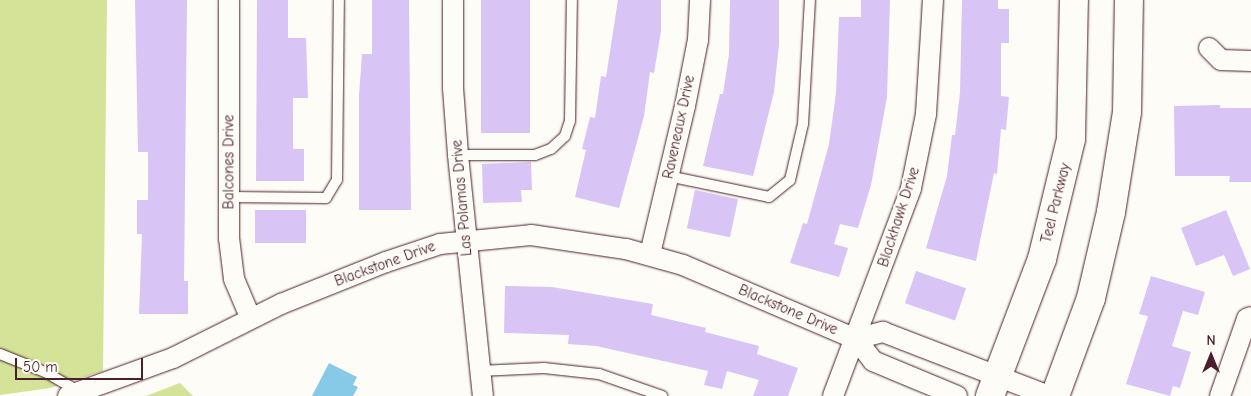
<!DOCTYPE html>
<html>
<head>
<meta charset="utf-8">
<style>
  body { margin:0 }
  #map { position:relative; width:1251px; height:396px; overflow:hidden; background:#fdfcf7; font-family:"Comic Neue",sans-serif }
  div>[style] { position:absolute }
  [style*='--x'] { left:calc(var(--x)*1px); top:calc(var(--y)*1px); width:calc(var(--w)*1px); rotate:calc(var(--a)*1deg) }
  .green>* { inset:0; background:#d4e397 }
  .water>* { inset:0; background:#87cae8 }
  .building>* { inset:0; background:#d8c5f6; transform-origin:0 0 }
  .roads { filter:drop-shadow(0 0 1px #4a1f2b) drop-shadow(0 0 1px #4a1f2b) }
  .service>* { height:10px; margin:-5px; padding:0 5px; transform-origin:5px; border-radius:5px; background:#fdfcf7 }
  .minor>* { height:20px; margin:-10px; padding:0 10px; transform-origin:10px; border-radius:10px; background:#fdfcf7 }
  .secondary>* { height:28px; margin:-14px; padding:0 14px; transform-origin:14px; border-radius:14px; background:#fdfcf7 }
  span { translate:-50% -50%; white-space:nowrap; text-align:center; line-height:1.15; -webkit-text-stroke:4.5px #fdfcf7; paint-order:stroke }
  .street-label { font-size:15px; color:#4a1f2b }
  .north { position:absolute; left:1186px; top:331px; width:50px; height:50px; -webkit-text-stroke:4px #fdfcf7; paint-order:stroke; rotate:0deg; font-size:14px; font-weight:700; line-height:20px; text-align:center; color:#4a1f2b }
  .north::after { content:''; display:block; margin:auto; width:18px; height:22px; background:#4a1f2b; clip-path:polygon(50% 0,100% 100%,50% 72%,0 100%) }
  .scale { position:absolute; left:15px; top:358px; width:128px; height:22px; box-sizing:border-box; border:2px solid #4a1f2b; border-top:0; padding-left:6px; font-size:15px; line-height:18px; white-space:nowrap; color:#4a1f2b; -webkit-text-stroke:4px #fdfcf7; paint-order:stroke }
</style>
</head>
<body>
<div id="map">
  <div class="green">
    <div style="clip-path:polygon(0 0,107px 0,103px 371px,50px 388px,0 395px)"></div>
    <div style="clip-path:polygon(180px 383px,193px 396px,146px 396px)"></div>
  </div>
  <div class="water">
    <div style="clip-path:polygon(329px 363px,357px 377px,353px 385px,358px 387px,353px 396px,312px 396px)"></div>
  </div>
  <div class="building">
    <div style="clip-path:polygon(135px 0,187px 0,184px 281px,188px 281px,188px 314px,139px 314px,142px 234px,137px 234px,137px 200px,148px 200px,148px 152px,138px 152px)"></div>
    <div style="clip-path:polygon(257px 0,288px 0,288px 38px,306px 38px,308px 98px,293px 98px,293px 149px,304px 149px,304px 181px,256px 181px)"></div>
    <div style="clip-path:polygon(372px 0,409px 0,411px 210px,359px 210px,359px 95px,362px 54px,372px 54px)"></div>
    <div style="left:481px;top:0;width:49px;height:133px"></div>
    <div style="clip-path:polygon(618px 0,661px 0,661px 31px,654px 73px,650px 72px,644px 116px,619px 208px,575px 197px,586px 150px,582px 149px,590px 117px,595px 118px,601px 76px,606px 77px)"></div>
    <div style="clip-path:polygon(730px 0,779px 0,779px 44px,774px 92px,753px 176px,703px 166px,720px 94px,723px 94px,729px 54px)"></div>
    <div style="clip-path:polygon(861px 0,890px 0,887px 97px,871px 185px,858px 228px,840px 224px,834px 244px,848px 248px,839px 277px,790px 263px,803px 223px,807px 224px,829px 144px,836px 93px,839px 17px,861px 17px)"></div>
    <div style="clip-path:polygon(962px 0,998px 0,998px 9px,1009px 9px,1009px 43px,1001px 43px,1001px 96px,1009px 97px,1006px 130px,1001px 129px,997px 174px,994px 173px,976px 261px,926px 248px,947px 176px,952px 135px,955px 135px,960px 93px)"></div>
    <div style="clip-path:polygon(1220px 105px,1220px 108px,1251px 108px,1251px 182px,1229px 182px,1230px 176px,1175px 176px,1174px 106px)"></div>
    <div style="clip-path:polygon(531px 162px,532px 190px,521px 190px,522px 202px,483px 203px,482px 164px)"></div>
    <div style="left:695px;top:190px;width:44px;height:39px;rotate:12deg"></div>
    <div style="left:255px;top:210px;width:51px;height:33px"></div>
    <div style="clip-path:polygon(1226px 210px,1250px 269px,1233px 276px,1224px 255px,1196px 266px,1181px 228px)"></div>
    <div style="left:916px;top:271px;width:53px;height:34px;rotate:19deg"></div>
    <div style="clip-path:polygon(1151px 276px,1205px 292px,1198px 315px,1183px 311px,1172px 346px,1191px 352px,1180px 388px,1173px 386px,1170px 396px,1126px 384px,1148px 316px,1139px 314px)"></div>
    <div style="clip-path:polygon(505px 286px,552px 287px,653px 304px,651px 315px,706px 328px,705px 332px,759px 346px,757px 354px,798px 368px,788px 396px,753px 396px,759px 380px,727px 371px,722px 389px,704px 385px,708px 371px,596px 346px,568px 344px,569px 335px,504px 333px)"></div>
  </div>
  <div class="roads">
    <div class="service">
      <div style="--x:458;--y:155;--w:77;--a:0"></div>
      <div style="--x:535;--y:155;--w:17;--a:-21"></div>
      <div style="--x:551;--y:149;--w:19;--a:-43"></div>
      <div style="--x:565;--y:136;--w:16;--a:-72"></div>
      <div style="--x:570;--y:121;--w:121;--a:-89.1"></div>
      <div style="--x:668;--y:176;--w:103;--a:11.7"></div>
      <div style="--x:769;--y:197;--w:27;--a:-39"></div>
      <div style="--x:790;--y:180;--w:57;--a:-76.9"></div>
      <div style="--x:803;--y:124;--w:124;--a:-86.8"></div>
      <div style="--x:229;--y:197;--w:97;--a:0.6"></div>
      <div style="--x:326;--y:198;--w:21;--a:-59"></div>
      <div style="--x:337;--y:180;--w:180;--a:-89.4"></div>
      <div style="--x:0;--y:354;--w:48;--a:21.8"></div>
      <div style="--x:45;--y:372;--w:40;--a:29.7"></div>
      <div style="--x:479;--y:371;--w:65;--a:-2.6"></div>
      <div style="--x:544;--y:368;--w:55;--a:6.2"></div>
      <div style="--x:599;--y:374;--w:67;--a:19.2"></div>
    </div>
    <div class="minor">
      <div style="--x:229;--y:0;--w:238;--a:90"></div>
      <div style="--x:229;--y:238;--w:41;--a:83"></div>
      <div style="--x:234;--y:279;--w:43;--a:67"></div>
      <div style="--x:453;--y:0;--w:88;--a:90"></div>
      <div style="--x:453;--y:88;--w:67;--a:85.7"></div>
      <div style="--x:458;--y:155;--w:242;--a:84.1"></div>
      <div style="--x:1209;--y:48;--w:17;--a:45"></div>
      <div style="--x:1221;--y:60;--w:30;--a:2"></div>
      <div style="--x:650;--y:254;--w:152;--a:-76.7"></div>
      <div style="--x:685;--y:106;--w:67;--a:-78.9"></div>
      <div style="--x:698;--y:40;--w:40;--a:-87.1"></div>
      <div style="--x:856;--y:339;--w:28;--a:-15"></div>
      <div style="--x:883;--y:332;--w:178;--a:21.1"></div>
      <div style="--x:68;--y:396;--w:112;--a:-19.9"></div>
      <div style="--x:173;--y:358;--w:121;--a:-26.6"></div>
      <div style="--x:281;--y:304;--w:113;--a:-21.8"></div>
      <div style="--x:386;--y:262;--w:57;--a:-18.4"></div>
      <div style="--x:440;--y:244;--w:91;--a:-5.6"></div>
      <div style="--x:531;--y:235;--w:96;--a:8.4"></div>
      <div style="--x:626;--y:249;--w:59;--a:15.7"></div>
      <div style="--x:683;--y:265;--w:188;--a:23.2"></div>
      <div style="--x:856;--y:339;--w:28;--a:52"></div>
      <div style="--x:873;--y:361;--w:91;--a:22.6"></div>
      <div style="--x:833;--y:396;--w:222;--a:-69.4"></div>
      <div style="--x:911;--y:188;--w:76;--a:-78.5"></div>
      <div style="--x:926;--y:114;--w:114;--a:-86.5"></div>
      <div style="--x:1220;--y:396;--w:82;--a:-70.7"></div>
      <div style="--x:1247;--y:319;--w:4;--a:-27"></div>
    </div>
    <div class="secondary">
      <div style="--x:990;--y:396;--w:147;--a:-69.2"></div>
      <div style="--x:1042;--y:259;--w:123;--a:-76.4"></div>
      <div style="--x:1071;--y:139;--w:139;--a:-88.8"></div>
      <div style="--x:1055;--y:396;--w:104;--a:-69.8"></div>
      <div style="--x:1091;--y:298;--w:88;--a:-76.9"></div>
      <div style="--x:1111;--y:212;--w:101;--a:-80.9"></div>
      <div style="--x:1127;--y:112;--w:112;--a:-89"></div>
    </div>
  </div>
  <div class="street-label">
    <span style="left:679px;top:127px;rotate:-78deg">Raveneaux Drive</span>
    <span style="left:229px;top:162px;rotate:-90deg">Balcones Drive</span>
    <span style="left:462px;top:198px;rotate:-95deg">Las Polamas Drive</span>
    <span style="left:1056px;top:203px;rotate:-76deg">Teel Parkway</span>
    <span style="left:899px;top:217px;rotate:-72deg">Blackhawk Drive</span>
    <span style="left:385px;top:264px;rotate:-20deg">Blackstone Drive</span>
    <span style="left:788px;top:310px;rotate:23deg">Blackstone Drive</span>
  </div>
  <div class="north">N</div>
  <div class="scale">50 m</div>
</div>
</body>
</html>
